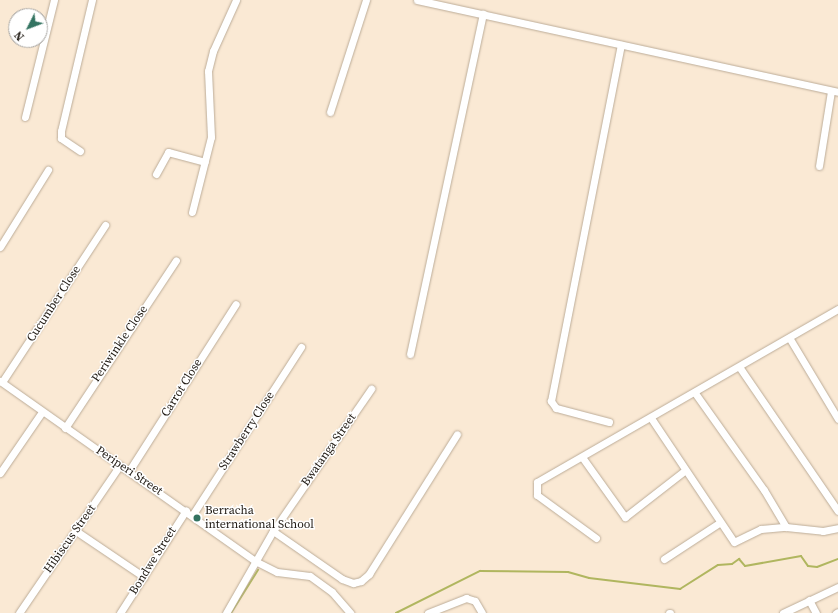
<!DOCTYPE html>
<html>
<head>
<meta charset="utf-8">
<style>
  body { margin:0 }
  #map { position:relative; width:838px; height:613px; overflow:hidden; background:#fae9d4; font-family:"Source Serif 4",serif }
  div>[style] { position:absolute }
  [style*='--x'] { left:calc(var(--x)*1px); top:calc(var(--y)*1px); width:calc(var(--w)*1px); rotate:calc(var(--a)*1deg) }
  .stream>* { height:2px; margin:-1px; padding:0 1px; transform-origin:1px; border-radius:1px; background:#b0b65f }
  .roads { filter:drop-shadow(0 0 1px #bcac98) drop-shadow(0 0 1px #bcac98) }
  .minor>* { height:7px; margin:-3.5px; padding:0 3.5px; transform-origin:3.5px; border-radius:3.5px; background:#fff }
  .dots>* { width:11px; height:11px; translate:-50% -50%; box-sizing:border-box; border:2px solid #fff; border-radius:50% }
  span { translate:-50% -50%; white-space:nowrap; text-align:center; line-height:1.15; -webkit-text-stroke:3px #fff; paint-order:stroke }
  .street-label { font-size:12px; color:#1e1811 }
  .poi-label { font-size:12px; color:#1e1811 }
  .left { translate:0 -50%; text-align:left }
  .north { position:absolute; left:8px; top:8px; width:40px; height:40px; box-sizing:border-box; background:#fff; border:1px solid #a5a3a0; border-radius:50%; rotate:228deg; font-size:11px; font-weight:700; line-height:16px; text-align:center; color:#1e1811 }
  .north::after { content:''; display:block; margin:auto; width:14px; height:18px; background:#337361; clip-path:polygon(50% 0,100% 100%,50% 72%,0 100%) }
</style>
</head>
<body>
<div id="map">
  <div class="stream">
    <div style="--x:231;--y:613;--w:51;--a:-57.9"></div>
    <div style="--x:396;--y:613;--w:94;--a:-26.6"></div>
    <div style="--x:480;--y:571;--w:88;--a:0.7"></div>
    <div style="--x:568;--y:572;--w:22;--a:16"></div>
    <div style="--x:589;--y:578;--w:92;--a:6.9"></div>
    <div style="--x:680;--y:589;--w:45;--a:-32.3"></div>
    <div style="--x:718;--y:565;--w:14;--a:-4"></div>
    <div style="--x:732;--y:564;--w:9;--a:-36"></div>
    <div style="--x:739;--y:559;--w:9;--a:49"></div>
    <div style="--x:745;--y:566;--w:57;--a:-10.1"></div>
    <div style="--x:801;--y:556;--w:12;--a:55"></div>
    <div style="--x:808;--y:566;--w:9;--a:6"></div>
    <div style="--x:817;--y:567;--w:22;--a:-21"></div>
  </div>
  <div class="roads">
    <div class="minor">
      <div style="--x:417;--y:0;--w:431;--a:12.3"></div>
      <div style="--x:330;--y:112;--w:118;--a:-72.2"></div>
      <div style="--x:25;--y:117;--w:121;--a:-76.1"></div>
      <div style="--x:80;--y:151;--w:23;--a:-146"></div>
      <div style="--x:61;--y:138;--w:7;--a:-90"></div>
      <div style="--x:61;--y:131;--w:135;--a:-76.7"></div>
      <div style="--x:819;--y:166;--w:76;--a:-80.9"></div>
      <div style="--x:156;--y:174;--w:25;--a:-61"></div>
      <div style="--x:168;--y:152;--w:38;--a:15"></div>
      <div style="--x:192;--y:212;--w:77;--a:-75.8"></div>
      <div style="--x:211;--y:137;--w:66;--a:-92.6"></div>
      <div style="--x:208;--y:71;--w:21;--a:-76"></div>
      <div style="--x:213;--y:51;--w:56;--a:-65.7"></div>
      <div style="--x:0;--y:247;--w:91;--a:-58.1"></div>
      <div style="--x:790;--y:339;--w:93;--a:59"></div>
      <div style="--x:410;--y:354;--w:348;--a:-77.9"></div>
      <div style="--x:740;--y:368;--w:173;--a:55.6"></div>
      <div style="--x:0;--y:381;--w:314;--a:35.2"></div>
      <div style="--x:257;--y:562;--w:22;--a:27"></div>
      <div style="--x:277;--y:572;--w:33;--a:7"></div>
      <div style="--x:310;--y:576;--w:27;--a:36"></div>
      <div style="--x:332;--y:592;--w:28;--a:49"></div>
      <div style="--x:2;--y:382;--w:188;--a:-56.7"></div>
      <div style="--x:695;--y:393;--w:119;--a:54.6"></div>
      <div style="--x:764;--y:490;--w:43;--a:59.3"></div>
      <div style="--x:651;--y:418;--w:149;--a:56.2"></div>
      <div style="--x:734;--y:542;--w:30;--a:-26"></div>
      <div style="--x:761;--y:529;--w:25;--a:-5"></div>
      <div style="--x:786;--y:527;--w:37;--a:6"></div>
      <div style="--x:823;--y:531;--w:15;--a:-11"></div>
      <div style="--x:609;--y:422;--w:55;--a:-165.2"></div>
      <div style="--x:556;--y:408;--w:9;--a:-126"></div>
      <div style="--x:551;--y:401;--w:363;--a:-78.9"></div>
      <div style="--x:65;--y:428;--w:201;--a:-56.5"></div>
      <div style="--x:582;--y:457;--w:74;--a:54.4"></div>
      <div style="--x:625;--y:517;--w:75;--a:-37.9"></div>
      <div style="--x:129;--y:471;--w:198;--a:-57.4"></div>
      <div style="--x:0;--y:473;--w:74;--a:-55.5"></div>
      <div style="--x:193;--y:514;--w:199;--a:-57.1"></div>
      <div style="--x:76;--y:531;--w:82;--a:34.1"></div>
      <div style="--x:273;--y:531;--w:84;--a:34.8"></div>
      <div style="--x:342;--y:579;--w:12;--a:20"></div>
      <div style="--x:353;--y:583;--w:8;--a:-14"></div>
      <div style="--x:361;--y:581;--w:11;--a:-41"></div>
      <div style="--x:369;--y:574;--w:165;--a:-57.8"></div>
      <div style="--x:596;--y:538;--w:73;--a:-143.9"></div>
      <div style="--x:537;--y:495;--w:13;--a:-90"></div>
      <div style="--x:537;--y:482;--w:347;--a:-29.9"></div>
      <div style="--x:664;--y:559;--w:66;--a:-33.2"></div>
      <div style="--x:809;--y:600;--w:15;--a:62"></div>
      <div style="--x:19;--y:613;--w:179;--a:-55.7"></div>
      <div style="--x:120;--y:613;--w:122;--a:-57.3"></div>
      <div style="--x:226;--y:613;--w:95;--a:-60.2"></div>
      <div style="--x:273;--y:531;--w:173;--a:-55.4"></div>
      <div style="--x:428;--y:613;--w:41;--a:-21.5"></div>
      <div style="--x:466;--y:598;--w:9;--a:18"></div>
      <div style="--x:475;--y:601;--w:14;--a:60"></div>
      <div style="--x:669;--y:613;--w:1;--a:0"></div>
      <div style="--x:783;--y:613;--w:61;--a:-25.3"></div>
      <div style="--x:836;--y:613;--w:2;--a:-27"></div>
    </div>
  </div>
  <div class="dots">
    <div style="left:197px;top:518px;background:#337361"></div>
  </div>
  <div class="street-label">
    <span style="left:54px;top:304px;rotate:-57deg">Cucumber Close</span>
    <span style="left:120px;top:344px;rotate:-56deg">Periwinkle Close</span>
    <span style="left:182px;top:388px;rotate:-58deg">Carrot Close</span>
    <span style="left:247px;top:431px;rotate:-57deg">Strawberry Close</span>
    <span style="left:329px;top:450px;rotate:-55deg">Bwatanga Street</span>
    <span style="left:129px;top:471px;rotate:34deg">Periperi Street</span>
    <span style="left:70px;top:539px;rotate:-55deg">Hibiscus Street</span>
    <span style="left:153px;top:561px;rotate:-58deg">Bondwe Street</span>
  </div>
  <div class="poi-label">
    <span class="left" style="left:205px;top:518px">Berracha<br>international School</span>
  </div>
  <div class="north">N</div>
</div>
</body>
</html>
